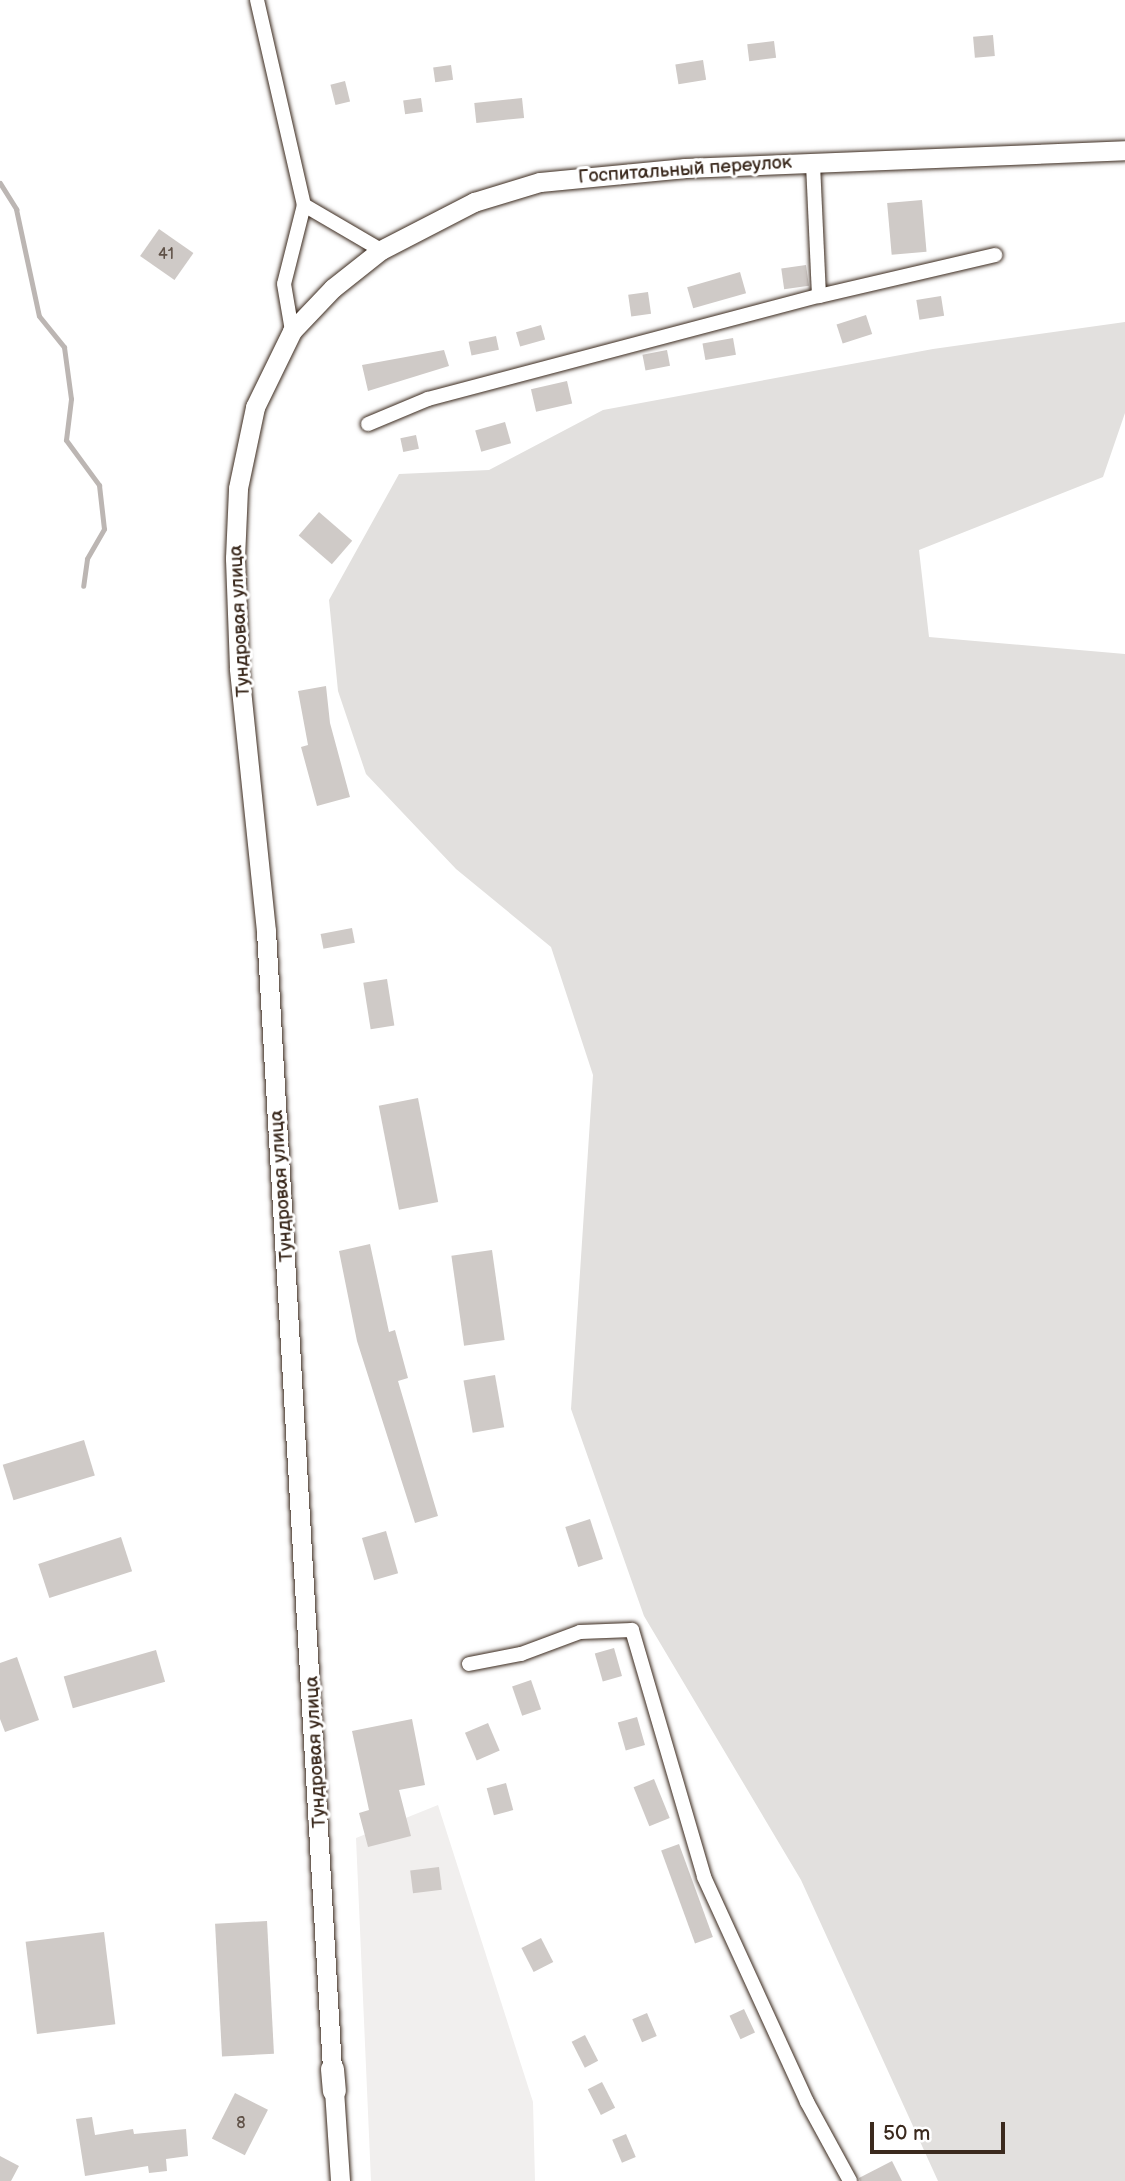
<!DOCTYPE html>
<html>
<head>
<meta charset="utf-8">
<style>
  body { margin:0 }
  #map { position:relative; width:1125px; height:2181px; overflow:hidden; background:#fff; font-family:"Balsamiq Sans",sans-serif }
  div>[style] { position:absolute }
  [style*='--x'] { left:calc(var(--x)*1px); top:calc(var(--y)*1px); width:calc(var(--w)*1px); rotate:calc(var(--a)*1deg) }
  .built>* { inset:0; background:#f1efee }
  .green>* { inset:0; background:#e2e0de }
  .stream>* { height:5px; margin:-2.5px; padding:0 2.5px; transform-origin:2.5px; border-radius:2.5px; background:#bcb6b3 }
  .building>* { inset:0; background:#cfcac7; transform-origin:0 0 }
  .roads { filter:drop-shadow(0 0 2px #3b2a1e) drop-shadow(0 0 2px #3b2a1e) }
  .minor>* { height:14px; margin:-7px; padding:0 7px; transform-origin:7px; border-radius:7px; background:#fff }
  .secondary>* { height:19px; margin:-9.5px; padding:0 9.5px; transform-origin:9.5px; border-radius:9.5px; background:#fff }
  .primary>* { height:23px; margin:-11.5px; padding:0 11.5px; transform-origin:11.5px; border-radius:11.5px; background:#fff }
  span { translate:-50% -50%; white-space:nowrap; text-align:center; line-height:1.15; -webkit-text-stroke:6px #fff; paint-order:stroke }
  .number-label { font-size:16px; color:#605248 }
  .number-label span { -webkit-text-stroke-width:0 }
  .street-label { font-size:19px; color:#3b2a1e }
  .scale { position:absolute; left:870px; top:2122px; width:135px; height:32px; box-sizing:border-box; border:4px solid #3b2a1e; border-top:0; padding-left:9px; font-size:21px; line-height:24px; white-space:nowrap; color:#3b2a1e; -webkit-text-stroke:5px #fff; paint-order:stroke }
</style>
</head>
<body>
<div id="map">
  <div class="built">
    <div style="clip-path:polygon(438px 1805px,533px 2102px,535px 2181px,371px 2181px,356px 1838px)"></div>
  </div>
  <div class="green">
    <div style="clip-path:polygon(1125px 322px,1125px 413px,1103px 477px,919px 550px,929px 637px,1125px 654px,1125px 2181px,938px 2181px,801px 1880px,644px 1616px,571px 1409px,593px 1075px,551px 947px,456px 869px,366px 774px,338px 691px,329px 600px,399px 474px,489px 470px,603px 410px,933px 349px)"></div>
  </div>
  <div class="stream">
    <div style="--x:0;--y:183;--w:31;--a:58"></div>
    <div style="--x:16;--y:209;--w:109;--a:77.9"></div>
    <div style="--x:39;--y:316;--w:40;--a:51"></div>
    <div style="--x:64;--y:347;--w:52;--a:82.3"></div>
    <div style="--x:71;--y:399;--w:41;--a:97"></div>
    <div style="--x:66;--y:440;--w:56;--a:53.7"></div>
    <div style="--x:99;--y:485;--w:44;--a:83.5"></div>
    <div style="--x:104;--y:529;--w:34;--a:120"></div>
    <div style="--x:87;--y:559;--w:27;--a:98"></div>
  </div>
  <div class="building">
    <div style="left:993px;top:35px;width:21px;height:20px;rotate:85deg"></div>
    <div style="left:774px;top:41px;width:17px;height:27px;rotate:83deg"></div>
    <div style="left:703px;top:60px;width:20px;height:28px;rotate:81deg"></div>
    <div style="left:451px;top:65px;width:15px;height:18px;rotate:82deg"></div>
    <div style="left:345px;top:81px;width:21px;height:15px;rotate:76deg"></div>
    <div style="left:421px;top:98px;width:14px;height:18px;rotate:82deg"></div>
    <div style="left:522px;top:98px;width:20px;height:48px;rotate:84deg"></div>
    <div style="left:922px;top:200px;width:52px;height:35px;rotate:85deg"></div>
    <div style="left:159px;top:229px;width:42px;height:33px;rotate:35deg"></div>
    <div style="left:806px;top:265px;width:21px;height:25px;rotate:82deg"></div>
    <div style="left:740px;top:272px;width:22px;height:55px;rotate:74deg"></div>
    <div style="left:648px;top:292px;width:22px;height:20px;rotate:82deg"></div>
    <div style="left:941px;top:296px;width:20px;height:25px;rotate:81deg"></div>
    <div style="left:866px;top:315px;width:20px;height:31px;rotate:72deg"></div>
    <div style="left:541px;top:325px;width:15px;height:26px;rotate:74deg"></div>
    <div style="left:496px;top:336px;width:14px;height:28px;rotate:78deg"></div>
    <div style="left:733px;top:338px;width:17px;height:31px;rotate:80deg"></div>
    <div style="clip-path:polygon(444px 350px,449px 366px,368px 391px,362px 365px)"></div>
    <div style="left:667px;top:350px;width:16px;height:25px;rotate:79deg"></div>
    <div style="left:567px;top:381px;width:23px;height:37px;rotate:77deg"></div>
    <div style="left:505px;top:422px;width:22px;height:31px;rotate:74deg"></div>
    <div style="left:416px;top:435px;width:14px;height:16px;rotate:78deg"></div>
    <div style="left:319px;top:512px;width:44px;height:31px;rotate:41deg"></div>
    <div style="clip-path:polygon(326px 686px,330px 723px,350px 797px,317px 806px,301px 747px,308px 745px,298px 691px)"></div>
    <div style="left:352px;top:928px;width:15px;height:32px;rotate:79deg"></div>
    <div style="left:387px;top:979px;width:47px;height:24px;rotate:81deg"></div>
    <div style="left:418px;top:1098px;width:106px;height:40px;rotate:79deg"></div>
    <div style="clip-path:polygon(370px 1244px,389px 1332px,395px 1330px,408px 1378px,398px 1381px,438px 1516px,415px 1523px,357px 1341px,339px 1251px)"></div>
    <div style="left:492px;top:1250px;width:91px;height:41px;rotate:82deg"></div>
    <div style="left:495px;top:1375px;width:53px;height:32px;rotate:80deg"></div>
    <div style="left:84px;top:1440px;width:37px;height:85px;rotate:73deg"></div>
    <div style="left:590px;top:1519px;width:42px;height:26px;rotate:72deg"></div>
    <div style="left:386px;top:1531px;width:44px;height:25px;rotate:74deg"></div>
    <div style="left:121px;top:1537px;width:36px;height:87px;rotate:72deg"></div>
    <div style="left:614px;top:1648px;width:29px;height:20px;rotate:74deg"></div>
    <div style="left:156px;top:1650px;width:33px;height:96px;rotate:74deg"></div>
    <div style="clip-path:polygon(17px 1657px,39px 1720px,5px 1732px,0 1719px,0 1663px)"></div>
    <div style="left:531px;top:1680px;width:31px;height:20px;rotate:71deg"></div>
    <div style="left:637px;top:1717px;width:29px;height:20px;rotate:74deg"></div>
    <div style="clip-path:polygon(412px 1719px,425px 1785px,399px 1790px,411px 1836px,368px 1847px,359px 1813px,369px 1810px,352px 1731px)"></div>
    <div style="left:488px;top:1723px;width:30px;height:25px;rotate:67deg"></div>
    <div style="left:654px;top:1779px;width:42px;height:22px;rotate:68deg"></div>
    <div style="left:506px;top:1783px;width:28px;height:20px;rotate:75deg"></div>
    <div style="left:679px;top:1844px;width:99px;height:19px;rotate:70deg"></div>
    <div style="left:439px;top:1867px;width:23px;height:29px;rotate:83deg"></div>
    <div style="left:267px;top:1921px;width:133px;height:52px;rotate:87deg"></div>
    <div style="left:104px;top:1932px;width:93px;height:79px;rotate:83deg"></div>
    <div style="left:541px;top:1938px;width:27px;height:22px;rotate:63deg"></div>
    <div style="left:744px;top:2009px;width:26px;height:16px;rotate:65deg"></div>
    <div style="left:647px;top:2013px;width:25px;height:16px;rotate:67deg"></div>
    <div style="left:585px;top:2035px;width:29px;height:15px;rotate:63deg"></div>
    <div style="left:602px;top:2082px;width:29px;height:16px;rotate:63deg"></div>
    <div style="left:235px;top:2093px;width:37px;height:51px;rotate:27deg"></div>
    <div style="clip-path:polygon(92px 2117px,95px 2135px,133px 2129px,134px 2134px,186px 2129px,188px 2156px,166px 2159px,167px 2171px,149px 2173px,148px 2166px,85px 2176px,76px 2119px)"></div>
    <div style="left:626px;top:2134px;width:25px;height:15px;rotate:67deg"></div>
    <div style="clip-path:polygon(0 2156px,19px 2166px,11px 2181px,0 2181px)"></div>
    <div style="clip-path:polygon(892px 2161px,902px 2181px,860px 2181px,859px 2178px)"></div>
  </div>
  <div class="roads">
    <div class="minor">
      <div style="--x:257;--y:0;--w:210;--a:77.1"></div>
      <div style="--x:304;--y:205;--w:81;--a:104.2"></div>
      <div style="--x:284;--y:284;--w:48;--a:80.3"></div>
      <div style="--x:304;--y:205;--w:89;--a:30.3"></div>
      <div style="--x:819;--y:296;--w:181;--a:-13.1"></div>
      <div style="--x:368;--y:424;--w:65;--a:-22.6"></div>
      <div style="--x:428;--y:399;--w:404;--a:-14.8"></div>
      <div style="--x:819;--y:296;--w:134;--a:-92.6"></div>
      <div style="--x:469;--y:1664;--w:53;--a:-10.9"></div>
      <div style="--x:521;--y:1654;--w:63;--a:-20.4"></div>
      <div style="--x:580;--y:1632;--w:52;--a:-2.2"></div>
      <div style="--x:632;--y:1630;--w:257;--a:73.7"></div>
      <div style="--x:704;--y:1877;--w:247;--a:65.4"></div>
      <div style="--x:807;--y:2102;--w:90;--a:61.4"></div>
    </div>
    <div class="secondary">
      <div style="--x:332;--y:2069;--w:1140;--a:-93.32"></div>
      <div style="--x:266;--y:931;--w:264;--a:-95.9"></div>
      <div style="--x:239;--y:668;--w:110;--a:-92.1"></div>
      <div style="--x:235;--y:558;--w:70;--a:-87.5"></div>
      <div style="--x:238;--y:488;--w:83;--a:-78.1"></div>
      <div style="--x:255;--y:407;--w:85;--a:-64"></div>
      <div style="--x:292;--y:331;--w:59;--a:-46.4"></div>
      <div style="--x:333;--y:288;--w:61;--a:-38.4"></div>
      <div style="--x:381;--y:250;--w:105;--a:-27.3"></div>
      <div style="--x:474;--y:202;--w:69;--a:-16.9"></div>
      <div style="--x:540;--y:182;--w:146;--a:-5.5"></div>
      <div style="--x:685;--y:168;--w:440;--a:-2.3"></div>
      <div style="--x:334;--y:2090;--w:91;--a:86.2"></div>
    </div>
    <div class="primary">
      <div style="--x:332;--y:2069;--w:21;--a:85"></div>
    </div>
  </div>
  <div class="number-label">
    <span style="left:166px;top:255px">41</span>
    <span style="left:241px;top:2124px">8</span>
  </div>
  <div class="street-label">
    <span style="left:685px;top:170px;rotate:-4deg">Госпитальный переулок</span>
    <span style="left:240px;top:621px;rotate:-93deg">Тундровая улица</span>
    <span style="left:282px;top:1186px;rotate:-94deg">Тундровая улица</span>
    <span style="left:316px;top:1752px;rotate:-93deg">Тундровая улица</span>
  </div>
  <div class="scale">50 m</div>
</div>
</body>
</html>
